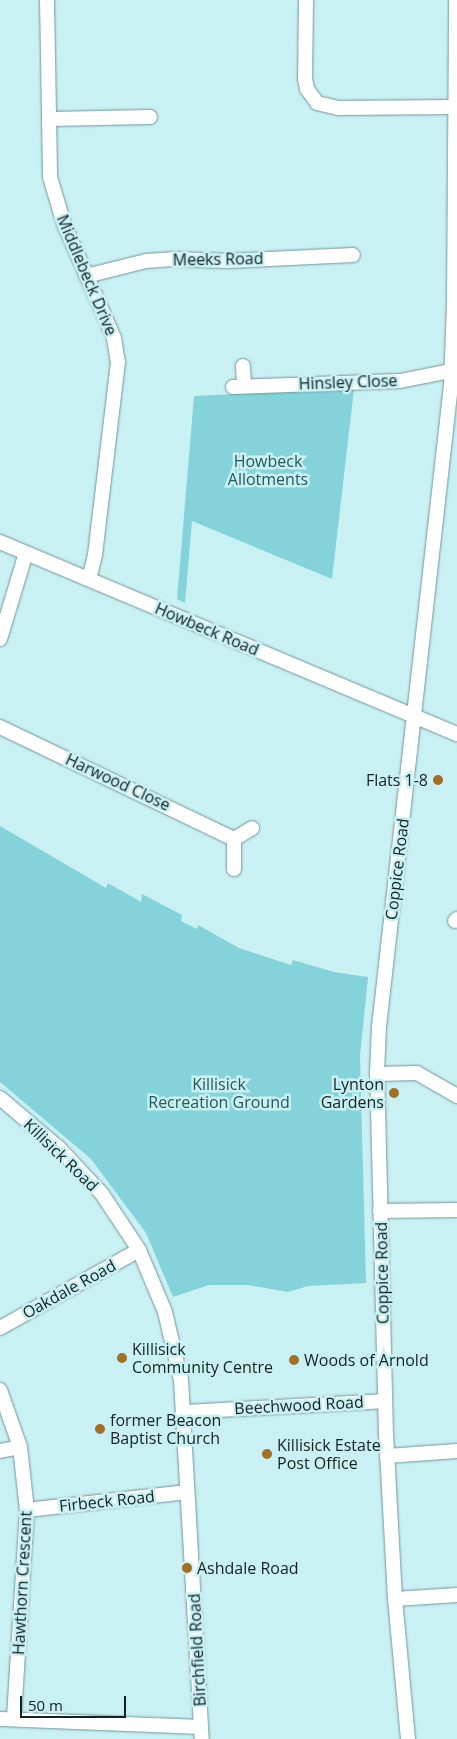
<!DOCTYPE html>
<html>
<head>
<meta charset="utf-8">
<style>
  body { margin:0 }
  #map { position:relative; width:457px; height:1739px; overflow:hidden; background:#c9f0f3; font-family:"Open Sans",sans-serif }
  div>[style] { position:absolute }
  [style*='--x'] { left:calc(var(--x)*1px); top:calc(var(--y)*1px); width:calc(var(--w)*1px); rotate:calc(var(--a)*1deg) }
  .green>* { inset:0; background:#84d3db }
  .roads { filter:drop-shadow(0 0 1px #72969a) drop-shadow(0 0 1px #72969a) }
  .minor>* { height:14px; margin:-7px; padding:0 7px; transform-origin:7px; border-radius:7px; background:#fff }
  .dots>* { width:14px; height:14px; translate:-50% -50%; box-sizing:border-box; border:2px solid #c9f0f3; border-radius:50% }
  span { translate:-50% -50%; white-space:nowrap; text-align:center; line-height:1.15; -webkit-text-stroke:5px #c9f0f3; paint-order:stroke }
  .street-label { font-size:16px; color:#132223 }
  .park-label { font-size:16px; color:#24585d }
  .poi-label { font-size:16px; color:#132223 }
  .right { translate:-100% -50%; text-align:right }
  .left { translate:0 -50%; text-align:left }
  .scale { position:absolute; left:20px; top:1696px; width:106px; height:22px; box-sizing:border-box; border:2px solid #132223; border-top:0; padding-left:6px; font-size:15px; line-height:18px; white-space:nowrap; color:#132223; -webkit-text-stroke:4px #c9f0f3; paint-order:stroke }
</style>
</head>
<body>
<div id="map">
  <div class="green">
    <div style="clip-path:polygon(354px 389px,332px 579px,192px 521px,185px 603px,177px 599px,194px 396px)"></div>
    <div style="clip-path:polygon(0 826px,106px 888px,108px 883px,141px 902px,142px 894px,182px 915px,181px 921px,197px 929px,198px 925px,239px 948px,291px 965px,293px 960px,334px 972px,368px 977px,360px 1056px,366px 1283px,308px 1286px,288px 1292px,248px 1285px,209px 1285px,173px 1297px,146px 1233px,91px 1159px,0 1082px)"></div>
  </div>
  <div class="roads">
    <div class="minor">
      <div style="--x:47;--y:0;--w:177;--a:89"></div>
      <div style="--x:50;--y:177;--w:49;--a:73.4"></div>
      <div style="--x:64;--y:224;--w:124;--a:66.3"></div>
      <div style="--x:114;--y:338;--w:24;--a:81"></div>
      <div style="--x:118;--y:362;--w:194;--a:96.8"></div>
      <div style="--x:95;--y:555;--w:25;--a:104"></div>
      <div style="--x:306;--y:0;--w:78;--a:90.7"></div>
      <div style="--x:305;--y:78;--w:11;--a:80"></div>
      <div style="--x:307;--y:89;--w:17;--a:54"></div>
      <div style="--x:317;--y:103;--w:22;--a:13"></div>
      <div style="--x:338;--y:108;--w:117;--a:-0.5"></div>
      <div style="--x:49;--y:119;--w:101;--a:-1.1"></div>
      <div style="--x:86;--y:276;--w:62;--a:-14"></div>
      <div style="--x:146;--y:261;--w:27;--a:-4"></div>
      <div style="--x:173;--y:259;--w:55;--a:2.1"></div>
      <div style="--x:228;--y:261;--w:125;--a:-2.7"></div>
      <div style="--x:243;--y:366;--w:20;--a:87"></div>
      <div style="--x:233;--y:387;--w:167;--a:-2.1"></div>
      <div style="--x:400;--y:381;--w:52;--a:-11.1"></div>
      <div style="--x:0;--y:542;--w:496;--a:22.8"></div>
      <div style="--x:0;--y:639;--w:90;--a:-73.2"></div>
      <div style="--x:0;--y:727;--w:259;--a:25.6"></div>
      <div style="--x:234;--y:869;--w:30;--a:-90"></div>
      <div style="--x:234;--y:839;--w:21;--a:-31"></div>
      <div style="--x:455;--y:921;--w:3;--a:-45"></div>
      <div style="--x:377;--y:1074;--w:40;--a:-1.4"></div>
      <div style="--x:417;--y:1073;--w:46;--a:29.9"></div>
      <div style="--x:0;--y:1098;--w:77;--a:40.3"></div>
      <div style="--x:59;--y:1148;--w:63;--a:46.9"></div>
      <div style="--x:102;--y:1194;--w:67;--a:56.5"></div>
      <div style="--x:139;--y:1250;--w:67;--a:67.2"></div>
      <div style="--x:165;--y:1312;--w:70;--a:76.8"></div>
      <div style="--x:181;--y:1380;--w:360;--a:86.7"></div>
      <div style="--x:380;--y:1211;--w:77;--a:-0.7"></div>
      <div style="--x:0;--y:1328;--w:159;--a:-29.3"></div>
      <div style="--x:0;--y:1390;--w:60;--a:70.7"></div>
      <div style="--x:20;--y:1447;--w:63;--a:83.7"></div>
      <div style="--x:27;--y:1510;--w:209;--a:93.6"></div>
      <div style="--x:183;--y:1412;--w:202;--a:-3.1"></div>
      <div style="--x:0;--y:1451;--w:20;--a:-11"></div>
      <div style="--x:387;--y:1456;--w:70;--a:-4.1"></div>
      <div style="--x:27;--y:1510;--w:161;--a:-6.4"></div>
      <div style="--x:395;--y:1599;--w:62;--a:-3.7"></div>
      <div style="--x:0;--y:1719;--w:201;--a:2.3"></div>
      <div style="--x:408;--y:1739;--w:141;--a:-95.3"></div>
      <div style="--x:395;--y:1599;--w:164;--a:-93.1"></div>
      <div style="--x:386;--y:1435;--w:361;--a:-91.4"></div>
      <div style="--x:377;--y:1074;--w:47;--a:-87.6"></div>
      <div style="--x:379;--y:1027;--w:646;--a:-83.6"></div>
      <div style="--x:451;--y:385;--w:83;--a:-87.9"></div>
      <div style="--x:454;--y:302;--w:302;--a:-89.6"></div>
    </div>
  </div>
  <div class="dots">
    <div style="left:438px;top:780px;background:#a16e24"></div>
    <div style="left:394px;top:1093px;background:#a16e24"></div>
    <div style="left:122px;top:1358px;background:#a16e24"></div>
    <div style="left:294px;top:1360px;background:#a16e24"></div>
    <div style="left:100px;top:1429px;background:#a16e24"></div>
    <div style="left:267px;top:1454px;background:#a16e24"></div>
    <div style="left:187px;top:1568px;background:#a16e24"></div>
  </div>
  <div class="street-label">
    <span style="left:218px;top:259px;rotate:-1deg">Meeks Road</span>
    <span style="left:87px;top:275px;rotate:67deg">Middlebeck Drive</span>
    <span style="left:348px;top:382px;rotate:-2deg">Hinsley Close</span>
    <span style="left:207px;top:629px;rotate:23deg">Howbeck Road</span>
    <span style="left:118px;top:782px;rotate:25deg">Harwood Close</span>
    <span style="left:397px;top:869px;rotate:-83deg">Coppice Road</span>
    <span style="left:61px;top:1155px;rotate:44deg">Killisick Road</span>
    <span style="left:382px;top:1273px;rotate:-91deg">Coppice Road</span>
    <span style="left:69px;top:1289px;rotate:-29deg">Oakdale Road</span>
    <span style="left:299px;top:1405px;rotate:-3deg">Beechwood Road</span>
    <span style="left:107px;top:1501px;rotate:-6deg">Firbeck Road</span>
    <span style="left:22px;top:1583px;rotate:-87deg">Hawthorn Crescent</span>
    <span style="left:197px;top:1650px;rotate:-93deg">Birchfield Road</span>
  </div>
  <div class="park-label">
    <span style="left:268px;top:470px">Howbeck<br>Allotments</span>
    <span style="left:219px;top:1093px">Killisick<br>Recreation Ground</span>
  </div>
  <div class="poi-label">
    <span class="right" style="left:428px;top:780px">Flats 1-8</span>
    <span class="right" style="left:384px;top:1093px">Lynton<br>Gardens</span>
    <span class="left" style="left:132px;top:1358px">Killisick<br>Community Centre</span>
    <span class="left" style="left:304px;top:1360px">Woods of Arnold</span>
    <span class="left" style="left:110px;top:1429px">former Beacon<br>Baptist Church</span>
    <span class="left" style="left:277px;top:1454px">Killisick Estate<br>Post Office</span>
    <span class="left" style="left:197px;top:1568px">Ashdale Road</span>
  </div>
  <div class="scale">50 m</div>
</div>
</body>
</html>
